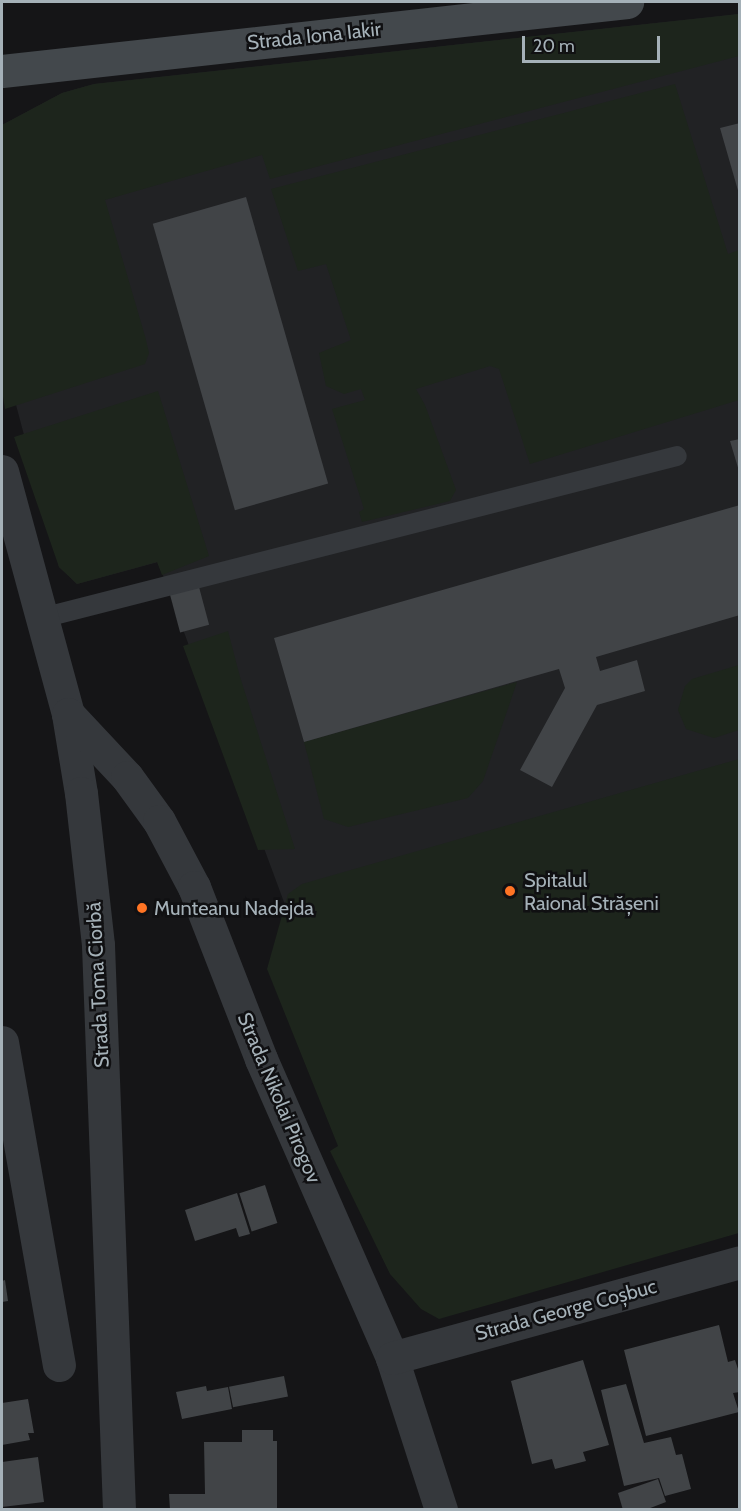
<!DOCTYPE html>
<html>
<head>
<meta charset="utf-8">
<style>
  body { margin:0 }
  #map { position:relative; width:741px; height:1511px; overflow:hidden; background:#151517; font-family:Cabin,sans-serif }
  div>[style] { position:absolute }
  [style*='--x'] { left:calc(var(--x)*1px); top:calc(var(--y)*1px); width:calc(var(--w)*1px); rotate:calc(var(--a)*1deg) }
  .built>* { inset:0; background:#212224 }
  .green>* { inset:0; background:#1d251c }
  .building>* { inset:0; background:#414447; transform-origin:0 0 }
  .lane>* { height:20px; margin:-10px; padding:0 10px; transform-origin:10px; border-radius:10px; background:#35383c }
  .street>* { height:33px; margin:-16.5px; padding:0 16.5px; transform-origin:16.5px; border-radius:16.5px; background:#35383c }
  .secondary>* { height:33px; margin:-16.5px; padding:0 16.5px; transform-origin:16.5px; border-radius:16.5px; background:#43484c }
  .dots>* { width:16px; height:16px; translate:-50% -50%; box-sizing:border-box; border:3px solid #101012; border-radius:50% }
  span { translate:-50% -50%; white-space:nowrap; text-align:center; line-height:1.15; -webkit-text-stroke:5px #101012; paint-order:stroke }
  .street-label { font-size:20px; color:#a5b1b8 }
  .poi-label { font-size:20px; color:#a5b1b8 }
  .left { translate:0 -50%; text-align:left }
  .frame { position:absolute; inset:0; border:3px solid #a5b1b8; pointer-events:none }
  .scale { position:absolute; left:522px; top:36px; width:138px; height:27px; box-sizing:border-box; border:3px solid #a5b1b8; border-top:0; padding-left:8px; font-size:18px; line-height:21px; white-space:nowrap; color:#a5b1b8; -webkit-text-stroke:4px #101012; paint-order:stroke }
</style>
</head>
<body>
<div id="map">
  <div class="built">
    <div style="clip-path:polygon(739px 14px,739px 1198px,424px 1280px,158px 562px,77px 584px,59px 567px,2px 352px,2px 125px,62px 93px,94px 84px)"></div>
  </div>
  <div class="green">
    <div style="clip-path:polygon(739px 14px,739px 56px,270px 179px,262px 155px,105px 200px,145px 336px,149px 353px,145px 364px,5px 409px,2px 391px,2px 125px,62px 93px,94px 84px)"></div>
    <div style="clip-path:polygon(675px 84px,728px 254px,739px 250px,739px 400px,530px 464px,499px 369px,490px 366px,416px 389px,425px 405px,456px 490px,450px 501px,362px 522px,359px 512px,364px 509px,332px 409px,365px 400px,361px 389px,344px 394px,326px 386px,319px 353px,351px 340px,326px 264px,298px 271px,271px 189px)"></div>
    <div style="clip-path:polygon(158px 391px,209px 556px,162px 575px,157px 562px,77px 584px,59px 567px,14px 437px)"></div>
    <div style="clip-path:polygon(228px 631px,240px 677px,295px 849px,258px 850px,183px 646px)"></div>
    <div style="clip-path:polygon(739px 665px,739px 730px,714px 738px,686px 729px,678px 710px,685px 686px,692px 679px)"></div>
    <div style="clip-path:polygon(517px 682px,483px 781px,468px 798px,348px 827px,324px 819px,304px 742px)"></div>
    <div style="clip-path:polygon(739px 759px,739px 1233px,439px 1319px,421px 1309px,390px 1274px,330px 1151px,338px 1146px,267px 969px,288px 894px,302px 884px)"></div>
  </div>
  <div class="building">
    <div style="clip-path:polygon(740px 123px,740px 194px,739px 194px,720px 128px)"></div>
    <div style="left:246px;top:197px;width:298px;height:97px;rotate:74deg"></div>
    <div style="clip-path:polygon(740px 439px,740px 471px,739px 471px,730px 441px)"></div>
    <div style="clip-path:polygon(740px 505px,740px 615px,596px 657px,600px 671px,637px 660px,645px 691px,597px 705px,552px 787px,520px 770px,565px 688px,559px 669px,304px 742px,274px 638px)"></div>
    <div style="left:199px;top:587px;width:39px;height:30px;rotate:75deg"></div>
    <div style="left:265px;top:1185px;width:40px;height:27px;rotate:72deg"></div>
    <div style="clip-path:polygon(237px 1193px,250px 1234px,239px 1237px,236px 1228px,195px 1241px,185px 1210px)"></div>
    <div style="clip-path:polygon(5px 1280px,8px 1301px,2px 1302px,2px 1281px)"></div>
    <div style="clip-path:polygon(719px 1325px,728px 1362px,735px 1360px,740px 1375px,740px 1392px,733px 1393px,739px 1412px,646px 1436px,624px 1350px)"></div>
    <div style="clip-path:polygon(583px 1360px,609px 1445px,583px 1452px,586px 1461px,555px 1469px,552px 1459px,532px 1464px,511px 1381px)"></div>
    <div style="left:284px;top:1376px;width:21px;height:56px;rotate:79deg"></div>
    <div style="clip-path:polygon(626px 1384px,644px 1443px,671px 1437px,676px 1455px,682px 1454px,691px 1489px,665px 1496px,659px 1478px,624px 1486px,601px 1390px)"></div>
    <div style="clip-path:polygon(206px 1386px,207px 1391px,228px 1387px,232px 1409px,182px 1419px,176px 1392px)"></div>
    <div style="clip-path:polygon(28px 1399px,34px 1433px,28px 1433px,30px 1440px,2px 1445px,2px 1403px)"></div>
    <div style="clip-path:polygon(242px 1430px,273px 1430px,273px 1441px,277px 1441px,277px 1510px,170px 1510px,169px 1494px,205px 1494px,204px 1442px,242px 1442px)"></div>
    <div style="clip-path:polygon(38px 1457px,44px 1502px,2px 1507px,2px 1462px)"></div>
    <div style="clip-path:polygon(658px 1479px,666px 1502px,645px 1510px,623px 1510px,618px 1493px)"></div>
  </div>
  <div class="lane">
    <div style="--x:42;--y:618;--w:655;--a:-14.31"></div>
  </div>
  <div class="street">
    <div style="--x:2;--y:471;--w:252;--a:74.8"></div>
    <div style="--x:68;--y:714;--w:80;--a:80.7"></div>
    <div style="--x:81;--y:793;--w:153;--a:83.6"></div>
    <div style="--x:98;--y:945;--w:565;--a:87.87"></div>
    <div style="--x:68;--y:714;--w:86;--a:46.9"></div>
    <div style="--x:127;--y:777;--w:54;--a:54"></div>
    <div style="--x:159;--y:821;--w:75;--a:62.1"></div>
    <div style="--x:194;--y:887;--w:185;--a:68.7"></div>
    <div style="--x:261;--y:1059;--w:326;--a:66.3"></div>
    <div style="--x:392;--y:1358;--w:160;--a:72.1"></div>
    <div style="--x:2;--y:1042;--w:328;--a:80"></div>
    <div style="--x:392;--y:1358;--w:361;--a:-15.4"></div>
  </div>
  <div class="secondary">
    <div style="--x:2;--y:71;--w:629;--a:-6.3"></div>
  </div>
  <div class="dots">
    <div style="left:510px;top:891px;background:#ff7424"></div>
    <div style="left:142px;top:908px;background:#ff7424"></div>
  </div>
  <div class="street-label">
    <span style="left:314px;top:36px;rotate:-6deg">Strada Iona Iakir</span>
    <span style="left:98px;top:985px;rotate:-93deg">Strada Toma Ciorbă</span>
    <span style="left:279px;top:1098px;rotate:67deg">Strada Nikolai Pirogov</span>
    <span style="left:566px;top:1310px;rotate:-15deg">Strada George Coșbuc</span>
  </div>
  <div class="poi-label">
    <span class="left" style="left:524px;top:892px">Spitalul<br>Raional Strășeni</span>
    <span class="left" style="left:154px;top:908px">Munteanu Nadejda</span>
  </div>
  <div class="frame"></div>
  <div class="scale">20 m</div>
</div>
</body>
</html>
